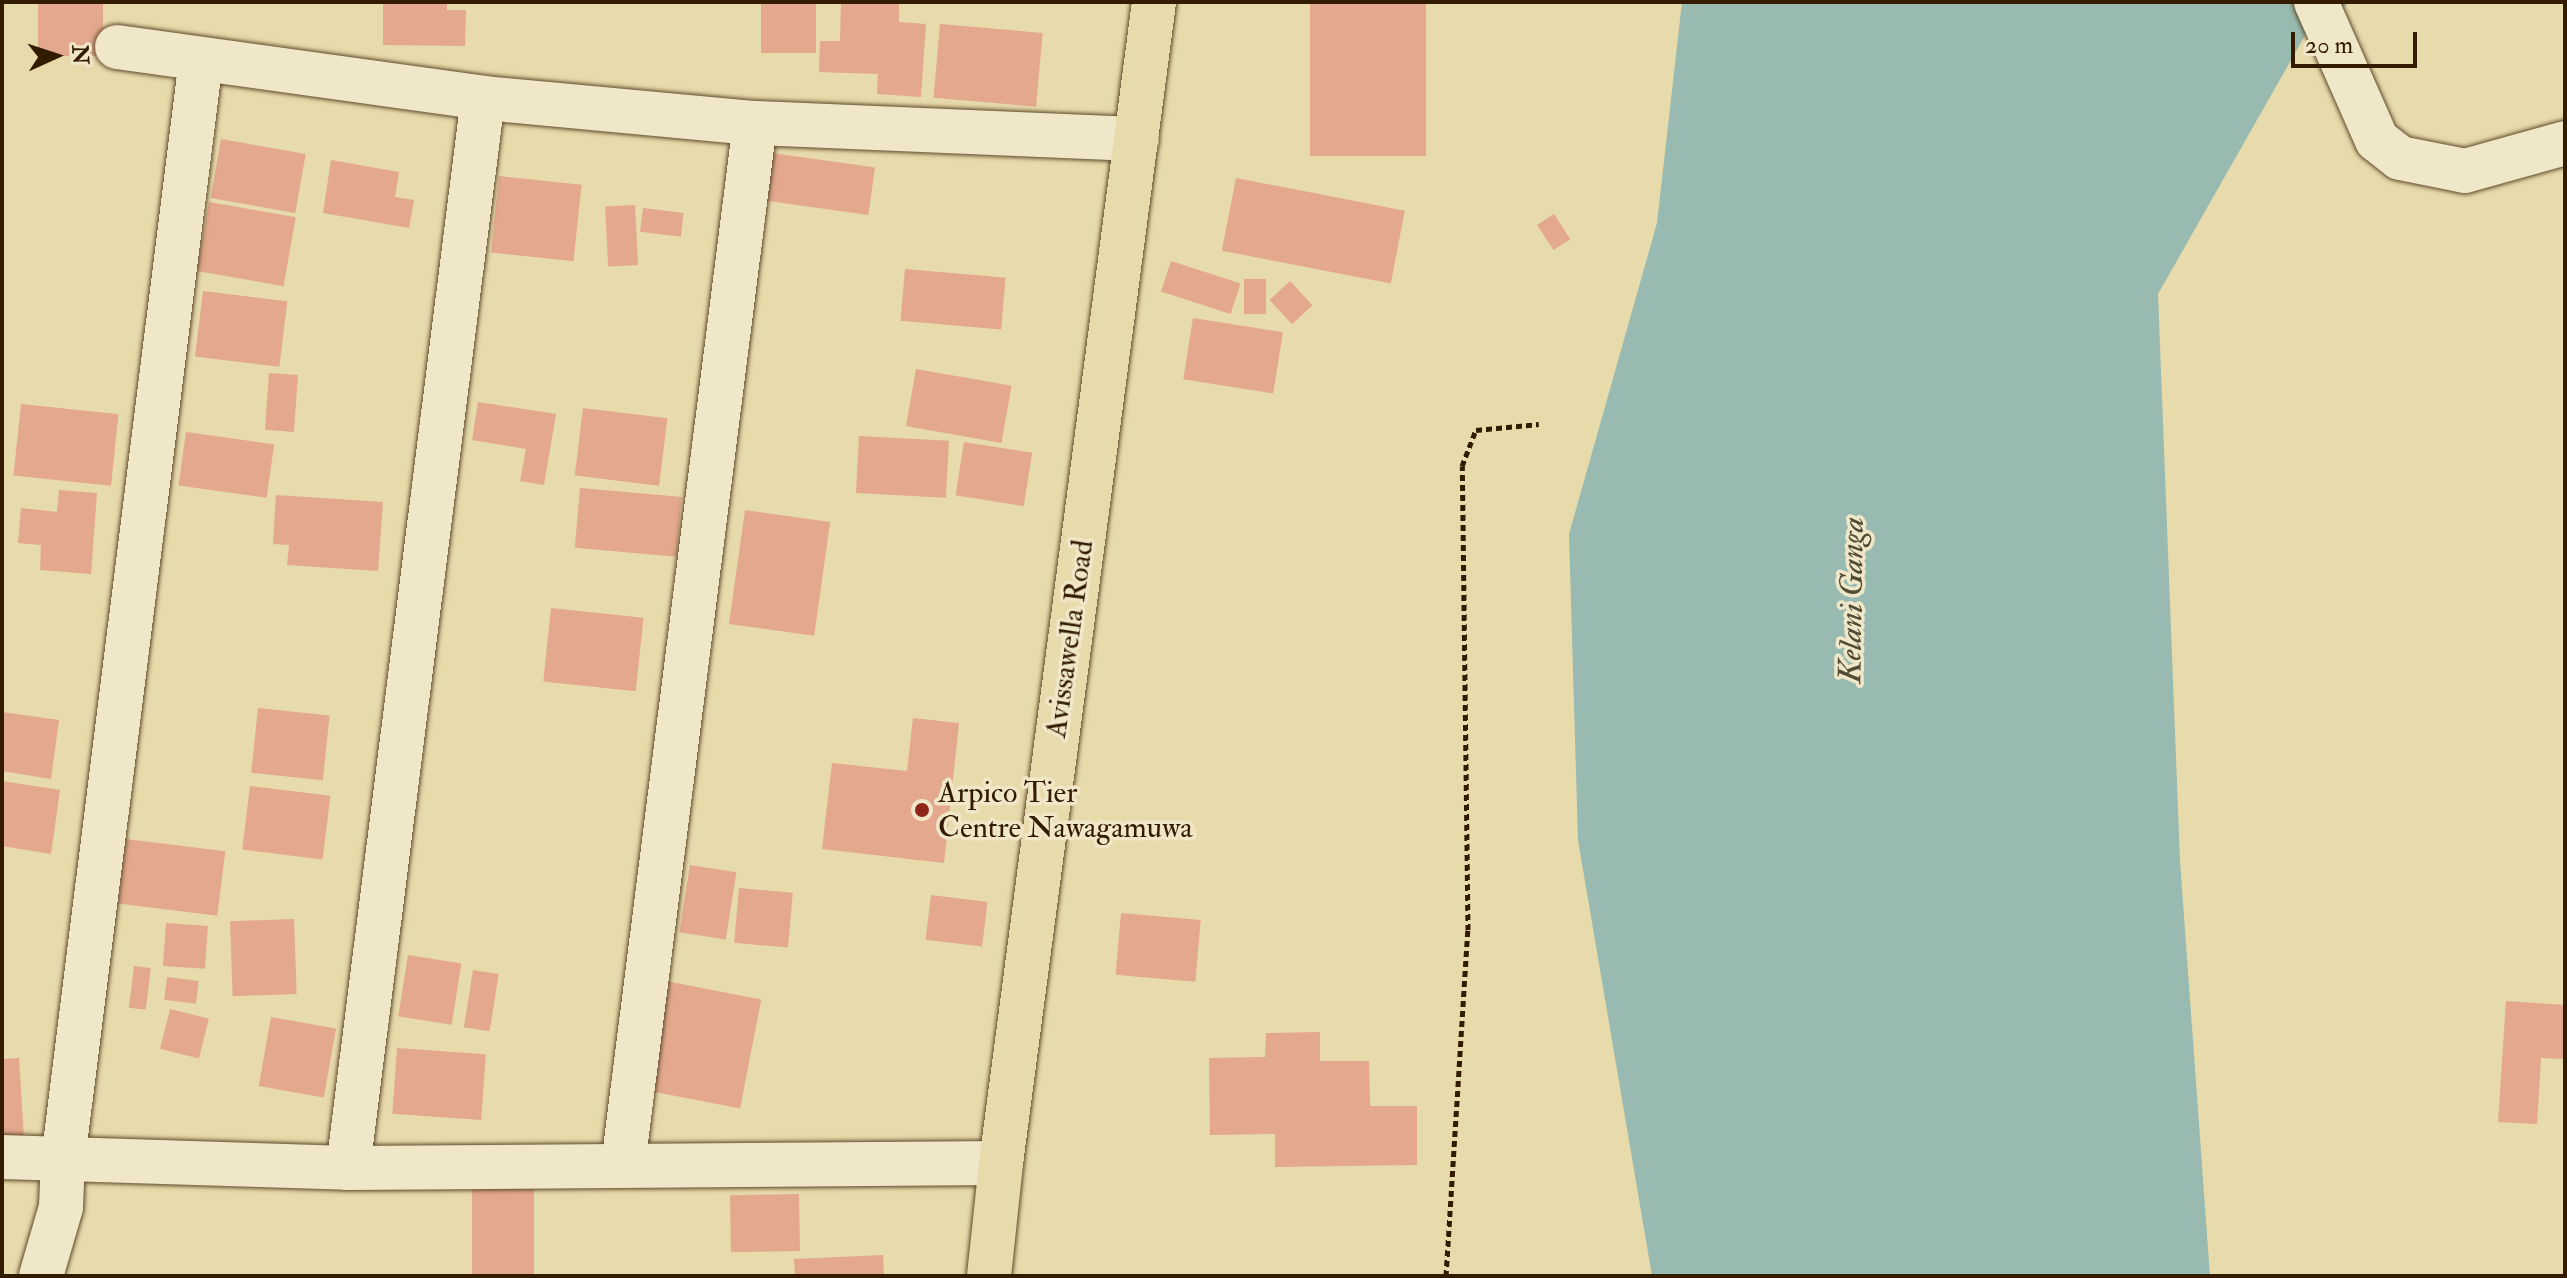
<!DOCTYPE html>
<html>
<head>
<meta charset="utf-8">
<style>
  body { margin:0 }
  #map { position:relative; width:2567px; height:1278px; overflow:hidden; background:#e7daab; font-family:"IM FELL Double Pica",serif }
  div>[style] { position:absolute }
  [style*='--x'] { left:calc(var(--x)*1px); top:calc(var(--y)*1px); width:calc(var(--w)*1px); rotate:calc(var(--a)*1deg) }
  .water>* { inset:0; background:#98bab0 }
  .building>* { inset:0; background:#e3a88d; transform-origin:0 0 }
  .path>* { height:5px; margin-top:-2.5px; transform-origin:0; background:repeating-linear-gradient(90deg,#331b00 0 6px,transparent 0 10px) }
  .roads { filter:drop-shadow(0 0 2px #604b2b) drop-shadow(0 0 2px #604b2b) }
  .minor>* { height:44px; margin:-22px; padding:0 22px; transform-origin:22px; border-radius:22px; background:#efe7c8 }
  .primary>* { height:44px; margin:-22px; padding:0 22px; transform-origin:22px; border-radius:22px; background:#e7daab }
  .dots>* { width:22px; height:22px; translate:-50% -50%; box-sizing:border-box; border:4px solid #efe7c8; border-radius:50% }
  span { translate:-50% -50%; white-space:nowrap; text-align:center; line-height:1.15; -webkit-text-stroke:7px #efe7c8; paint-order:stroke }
  .street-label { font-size:30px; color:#331b00 }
  .poi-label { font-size:30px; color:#331b00 }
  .left { translate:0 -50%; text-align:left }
  .water-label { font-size:32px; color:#514b35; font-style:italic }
  .frame { position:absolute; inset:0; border:4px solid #331b00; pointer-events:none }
  .north { position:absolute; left:16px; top:16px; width:80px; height:80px; -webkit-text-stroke:6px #efe7c8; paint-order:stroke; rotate:87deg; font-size:22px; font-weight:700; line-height:32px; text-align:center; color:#331b00 }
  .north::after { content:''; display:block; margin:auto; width:28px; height:36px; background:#331b00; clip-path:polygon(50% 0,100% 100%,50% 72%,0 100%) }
  .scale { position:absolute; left:2291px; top:32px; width:126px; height:36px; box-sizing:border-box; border:4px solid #331b00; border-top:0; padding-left:10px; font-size:24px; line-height:28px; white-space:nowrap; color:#331b00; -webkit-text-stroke:6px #efe7c8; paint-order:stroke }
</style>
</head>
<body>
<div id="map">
  <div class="water">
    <div style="clip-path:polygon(1682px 2px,2350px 2px,2307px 32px,2158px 294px,2180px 861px,2210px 1276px,1652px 1276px,1578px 840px,1569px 534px,1657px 223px)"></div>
  </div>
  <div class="building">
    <div style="left:38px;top:2px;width:65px;height:54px"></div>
    <div style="clip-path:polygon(383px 2px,447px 2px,447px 10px,466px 10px,465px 46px,383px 45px)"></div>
    <div style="left:761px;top:2px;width:55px;height:51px"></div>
    <div style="clip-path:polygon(841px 2px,899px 2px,899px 22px,926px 24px,921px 97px,877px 94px,878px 74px,819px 72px,820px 41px,840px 41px)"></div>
    <div style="left:1310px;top:2px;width:116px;height:154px"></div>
    <div style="left:940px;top:24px;width:103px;height:74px;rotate:5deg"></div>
    <div style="left:221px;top:139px;width:86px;height:60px;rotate:10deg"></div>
    <div style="left:772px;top:153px;width:104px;height:48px;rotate:8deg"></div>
    <div style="clip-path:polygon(331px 160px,399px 172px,395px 197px,414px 200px,409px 228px,323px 213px)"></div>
    <div style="left:499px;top:176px;width:83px;height:77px;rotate:6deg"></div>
    <div style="left:1236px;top:178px;width:172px;height:74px;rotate:11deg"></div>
    <div style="left:209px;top:202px;width:88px;height:70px;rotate:10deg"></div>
    <div style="left:635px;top:205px;width:60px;height:30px;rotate:87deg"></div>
    <div style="left:643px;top:208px;width:41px;height:24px;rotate:7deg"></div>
    <div style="left:1554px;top:214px;width:30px;height:20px;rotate:57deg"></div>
    <div style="left:1171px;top:261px;width:73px;height:32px;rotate:18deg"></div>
    <div style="left:905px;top:269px;width:101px;height:52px;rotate:5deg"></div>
    <div style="left:1244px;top:279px;width:22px;height:35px"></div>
    <div style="left:1290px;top:281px;width:33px;height:28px;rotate:47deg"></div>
    <div style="left:203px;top:291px;width:85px;height:66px;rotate:7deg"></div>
    <div style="left:1193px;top:318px;width:91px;height:62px;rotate:9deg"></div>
    <div style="left:916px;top:369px;width:97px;height:58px;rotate:10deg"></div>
    <div style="left:269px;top:373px;width:29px;height:57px;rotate:4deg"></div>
    <div style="clip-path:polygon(478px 402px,556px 414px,544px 485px,520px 481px,526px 449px,472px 440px)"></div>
    <div style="left:21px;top:404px;width:98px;height:72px;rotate:6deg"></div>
    <div style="left:583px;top:408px;width:85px;height:68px;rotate:7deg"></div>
    <div style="left:186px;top:432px;width:89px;height:54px;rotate:8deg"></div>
    <div style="left:859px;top:436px;width:90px;height:57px;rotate:3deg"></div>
    <div style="left:964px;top:442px;width:69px;height:54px;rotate:9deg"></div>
    <div style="left:580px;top:488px;width:102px;height:60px;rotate:5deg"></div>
    <div style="clip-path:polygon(59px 490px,97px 493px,91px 574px,40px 570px,41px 545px,18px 543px,21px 508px,57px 512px)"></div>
    <div style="clip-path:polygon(276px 495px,383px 502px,378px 571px,287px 565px,289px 545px,273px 544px)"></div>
    <div style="left:745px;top:510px;width:86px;height:115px;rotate:8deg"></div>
    <div style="left:551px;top:608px;width:93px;height:74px;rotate:6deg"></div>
    <div style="left:258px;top:708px;width:72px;height:65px;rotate:6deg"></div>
    <div style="clip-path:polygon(2px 712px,59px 720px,51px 779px,2px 771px)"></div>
    <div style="clip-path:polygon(913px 718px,959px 723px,944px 863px,822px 849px,832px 763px,907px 771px)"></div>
    <div style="clip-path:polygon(2px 781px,60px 790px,51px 854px,2px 846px)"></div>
    <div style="left:250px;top:786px;width:81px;height:64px;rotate:7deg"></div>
    <div style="left:126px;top:839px;width:100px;height:65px;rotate:7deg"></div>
    <div style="left:690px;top:865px;width:47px;height:68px;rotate:9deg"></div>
    <div style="left:739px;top:888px;width:54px;height:55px;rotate:5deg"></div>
    <div style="left:931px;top:895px;width:57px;height:45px;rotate:7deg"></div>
    <div style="left:1121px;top:913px;width:80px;height:62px;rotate:5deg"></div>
    <div style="left:294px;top:919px;width:75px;height:64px;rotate:88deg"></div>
    <div style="left:166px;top:923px;width:42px;height:43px;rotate:4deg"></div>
    <div style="left:408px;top:955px;width:54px;height:62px;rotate:9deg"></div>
    <div style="left:134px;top:966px;width:17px;height:42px;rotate:7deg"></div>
    <div style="left:473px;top:970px;width:26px;height:58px;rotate:9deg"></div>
    <div style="left:167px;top:977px;width:32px;height:23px;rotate:7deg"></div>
    <div style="left:666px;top:981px;width:97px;height:111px;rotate:11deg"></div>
    <div style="clip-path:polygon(2506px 1001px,2565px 1005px,2565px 1059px,2541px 1058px,2537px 1124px,2498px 1122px)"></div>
    <div style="left:170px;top:1009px;width:40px;height:41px;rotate:14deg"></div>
    <div style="left:271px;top:1017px;width:66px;height:70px;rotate:10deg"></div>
    <div style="clip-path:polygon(1320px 1032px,1320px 1061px,1369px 1061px,1370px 1106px,1417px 1106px,1417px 1165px,1275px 1167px,1275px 1134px,1210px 1135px,1209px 1058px,1265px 1057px,1266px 1033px)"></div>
    <div style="left:397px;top:1048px;width:89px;height:66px;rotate:4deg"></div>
    <div style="clip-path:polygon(19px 1058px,24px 1139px,2px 1140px,2px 1059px)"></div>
    <div style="left:472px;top:1189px;width:62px;height:87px"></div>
    <div style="left:799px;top:1194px;width:57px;height:69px;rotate:89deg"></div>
    <div style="clip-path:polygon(883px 1255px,884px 1276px,795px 1276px,794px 1259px)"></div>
  </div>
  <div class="path">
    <div style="--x:1446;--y:1276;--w:347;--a:-86.4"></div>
    <div style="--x:1468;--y:930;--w:464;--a:-90.7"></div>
    <div style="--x:1462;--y:466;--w:39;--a:-69"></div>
    <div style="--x:1476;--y:430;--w:63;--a:-5.4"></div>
  </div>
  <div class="roads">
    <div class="minor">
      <div style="--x:2316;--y:2;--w:151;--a:66.2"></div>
      <div style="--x:2377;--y:140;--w:29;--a:38"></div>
      <div style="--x:2400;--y:158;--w:66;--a:11.3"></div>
      <div style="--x:2465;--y:171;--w:104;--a:-15.6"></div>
      <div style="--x:117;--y:47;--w:370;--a:7.9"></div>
      <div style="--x:483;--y:98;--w:273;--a:5.3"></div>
      <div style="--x:755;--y:123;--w:382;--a:2.4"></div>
      <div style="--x:2;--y:1157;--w:346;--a:1.8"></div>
      <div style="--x:348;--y:1168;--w:653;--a:-0.44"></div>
      <div style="--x:623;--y:1165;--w:1050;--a:-82.78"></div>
      <div style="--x:348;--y:1168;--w:1078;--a:-82.81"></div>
      <div style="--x:41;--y:1276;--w:72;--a:-73.8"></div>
      <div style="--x:61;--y:1207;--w:47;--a:-87.6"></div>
      <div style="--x:63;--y:1160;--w:1109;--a:-82.85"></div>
    </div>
    <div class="primary">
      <div style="--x:989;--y:1276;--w:114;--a:-83.9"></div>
      <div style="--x:1001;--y:1163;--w:1171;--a:-82.49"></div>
    </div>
  </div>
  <div class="dots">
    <div style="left:922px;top:810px;background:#8f2418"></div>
  </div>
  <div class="street-label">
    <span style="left:1070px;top:639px;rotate:-82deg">Avissawella Road</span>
  </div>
  <div class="poi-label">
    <span class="left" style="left:938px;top:810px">Arpico Tier<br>Centre Nawagamuwa</span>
  </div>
  <div class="water-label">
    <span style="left:1852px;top:600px;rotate:-89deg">Kelani Ganga</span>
  </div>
  <div class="frame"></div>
  <div class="north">N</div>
  <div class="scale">20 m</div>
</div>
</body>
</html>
